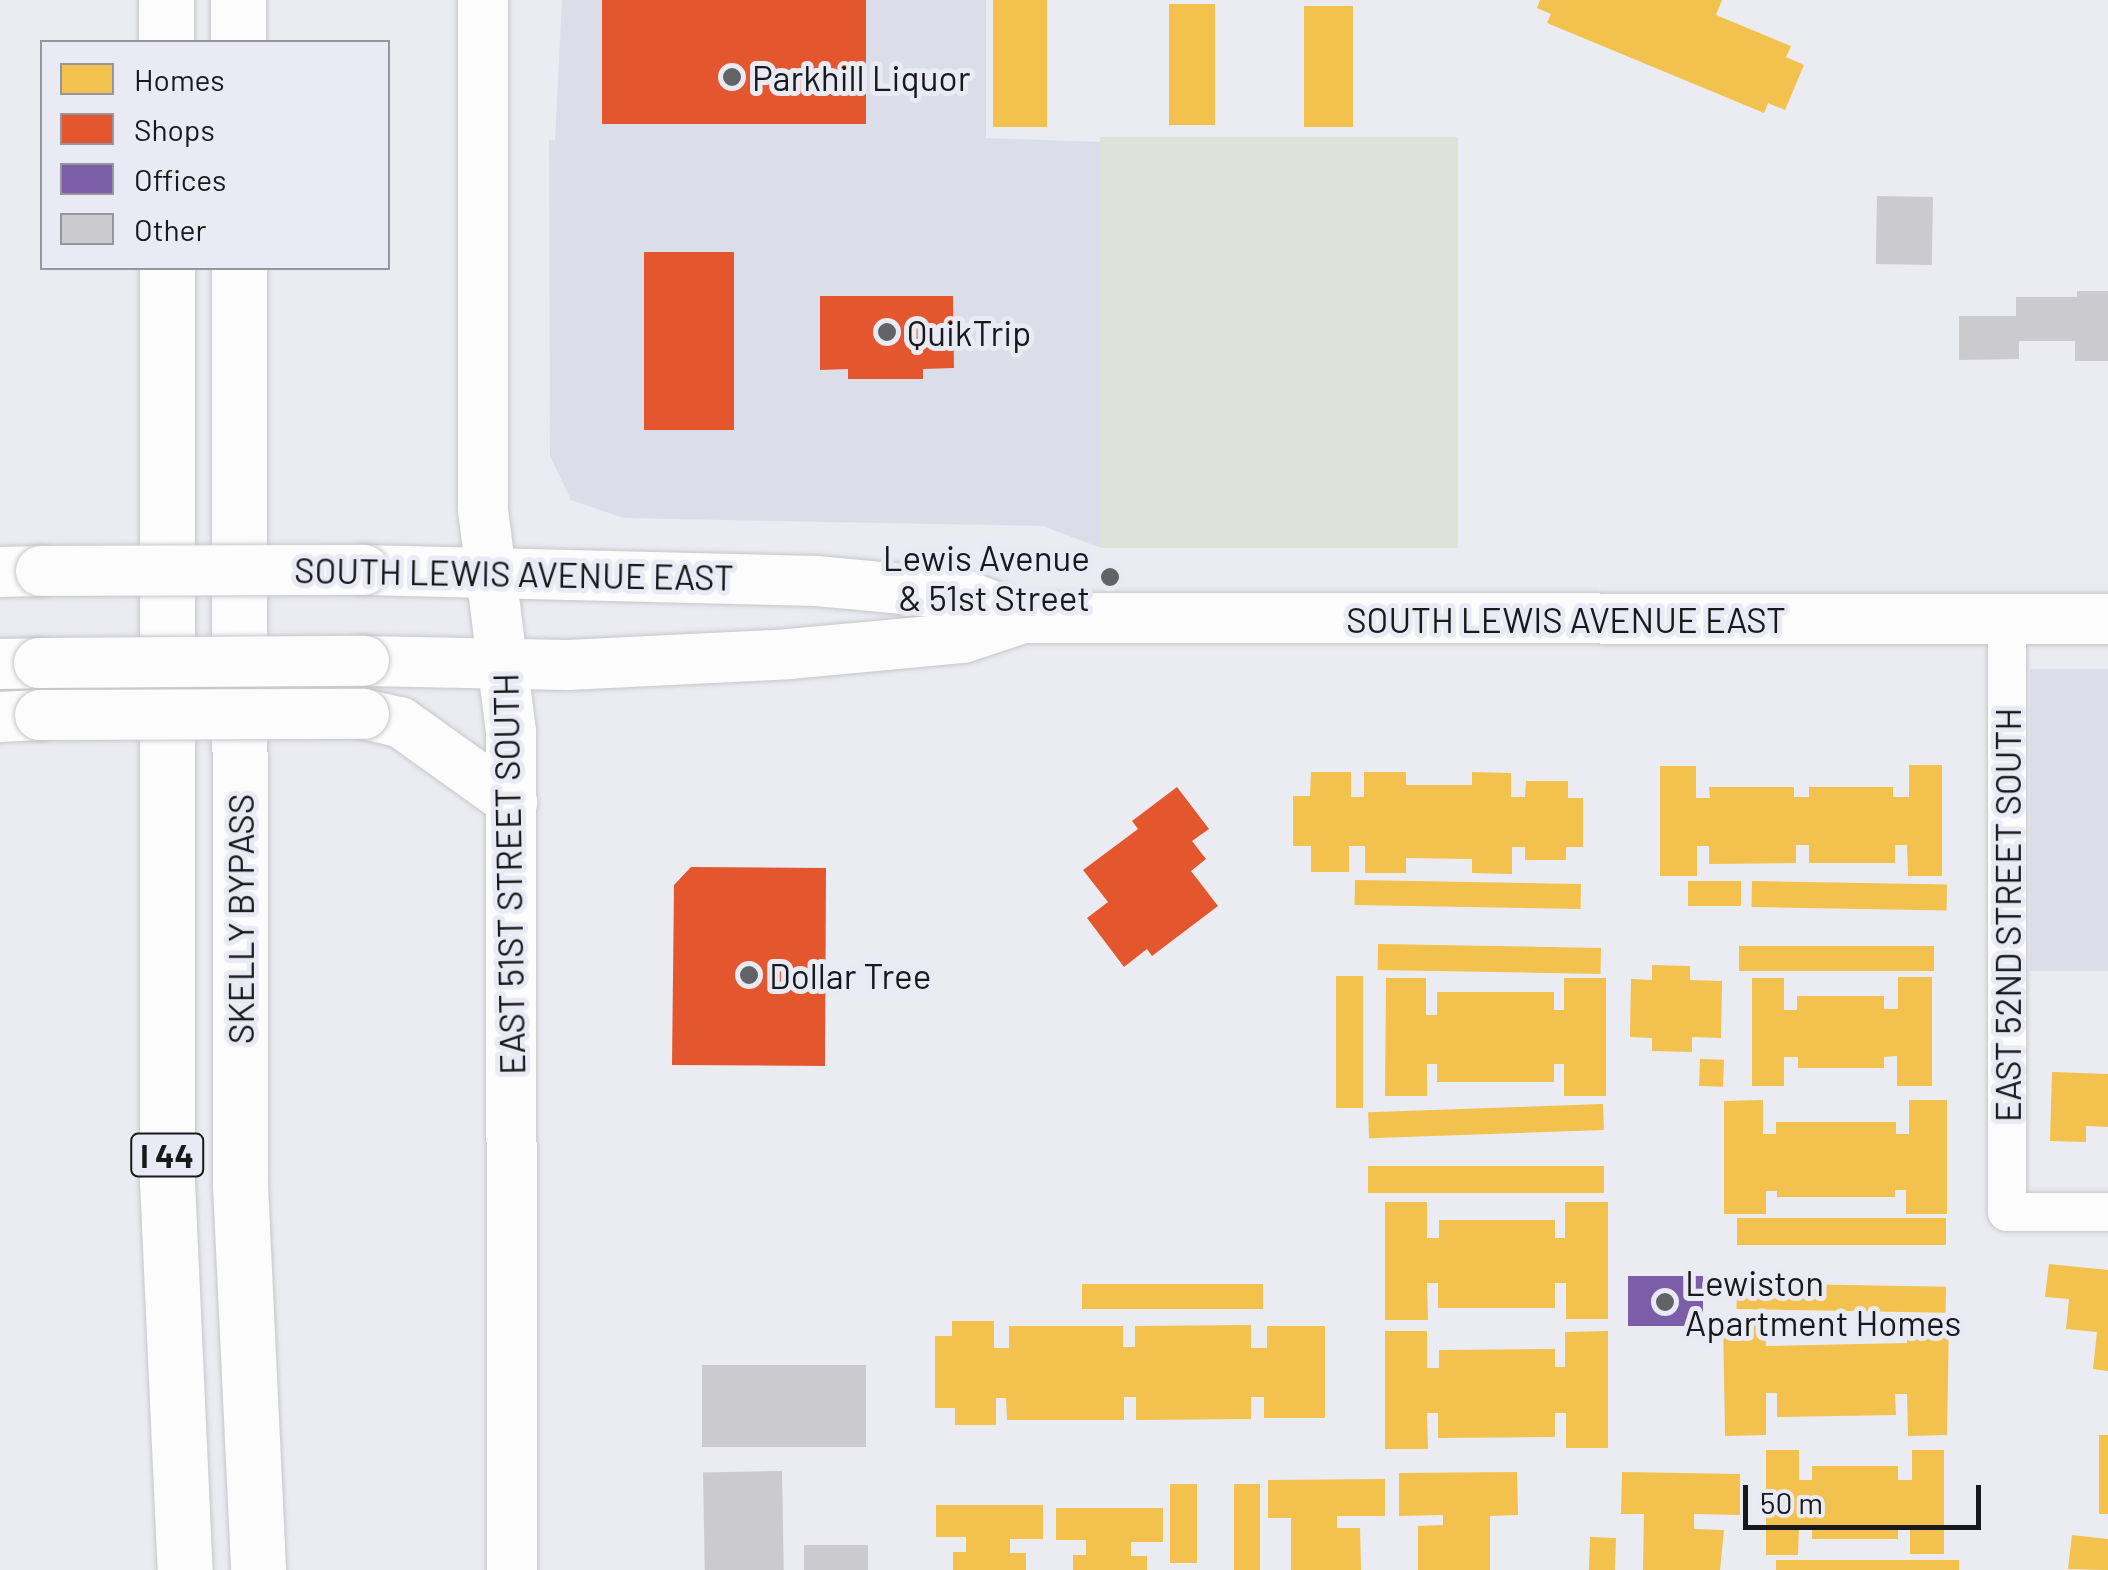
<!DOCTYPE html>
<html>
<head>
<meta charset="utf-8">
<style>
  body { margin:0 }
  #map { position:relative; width:2108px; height:1570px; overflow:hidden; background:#ebecf1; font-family:Barlow,sans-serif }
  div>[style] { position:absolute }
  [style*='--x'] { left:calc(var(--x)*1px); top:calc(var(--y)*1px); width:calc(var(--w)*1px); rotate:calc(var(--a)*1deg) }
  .built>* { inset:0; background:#dbdde8; transform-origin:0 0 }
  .green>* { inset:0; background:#dfe2d7; transform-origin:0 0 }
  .homes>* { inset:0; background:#f2c14e; transform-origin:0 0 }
  .shops>* { inset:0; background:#e4572e; transform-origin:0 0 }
  .offices>* { inset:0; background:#7b5ea7; transform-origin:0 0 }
  .building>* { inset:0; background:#cbcace; transform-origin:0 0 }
  .roads { filter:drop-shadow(0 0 2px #c6c6ca) drop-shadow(0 0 2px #c6c6ca) }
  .minor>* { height:38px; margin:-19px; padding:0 19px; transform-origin:19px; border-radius:19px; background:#fcfcfd }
  .major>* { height:50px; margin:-25px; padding:0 25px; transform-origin:25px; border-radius:25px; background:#fcfcfd }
  .highway>* { height:55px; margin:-27.5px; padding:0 27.5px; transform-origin:27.5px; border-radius:27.5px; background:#fcfcfd }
  .bridges { filter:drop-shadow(0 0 2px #c6c6ca) drop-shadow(0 0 2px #c6c6ca) }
  .major-bridge>* { height:50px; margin:-25px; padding:0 25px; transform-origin:25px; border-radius:25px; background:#fcfcfd }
  .dots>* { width:28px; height:28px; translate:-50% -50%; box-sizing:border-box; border:5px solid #e9eaf3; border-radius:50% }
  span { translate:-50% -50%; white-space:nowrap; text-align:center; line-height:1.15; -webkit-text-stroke:10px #e9eaf3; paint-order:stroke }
  .shield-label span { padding:2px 8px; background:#e9eaf3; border:2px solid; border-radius:8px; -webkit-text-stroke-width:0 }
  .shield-label { font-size:32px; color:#18191c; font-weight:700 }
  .poi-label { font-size:35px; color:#18191c }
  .left { translate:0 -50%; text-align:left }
  .right { translate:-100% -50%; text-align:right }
  .street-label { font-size:35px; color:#18191c }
  .legend { position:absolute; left:40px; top:40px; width:350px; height:230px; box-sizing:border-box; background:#e9eaf3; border:2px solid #95969d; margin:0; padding:12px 18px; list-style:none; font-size:30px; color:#18191c }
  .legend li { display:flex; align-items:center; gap:20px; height:50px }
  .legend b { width:50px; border:2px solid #95969d }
  .scale { position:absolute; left:1743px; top:1485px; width:238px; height:45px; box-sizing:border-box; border:5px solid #18191c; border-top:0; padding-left:12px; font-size:30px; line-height:35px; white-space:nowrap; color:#18191c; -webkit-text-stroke:8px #e9eaf3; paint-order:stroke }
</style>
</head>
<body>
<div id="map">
  <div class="built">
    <div style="clip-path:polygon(562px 0,986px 0,986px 138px,1100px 142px,1101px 548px,1043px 526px,624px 518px,571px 500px,550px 456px,549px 140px,555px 140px)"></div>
    <div style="left:2030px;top:669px;width:78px;height:302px"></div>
  </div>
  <div class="green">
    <div style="left:1458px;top:137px;width:411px;height:358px;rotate:90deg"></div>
  </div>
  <div class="homes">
    <div style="left:993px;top:0;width:54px;height:127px"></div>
    <div style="clip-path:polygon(1540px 0,1722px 0,1716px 15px,1791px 46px,1786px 57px,1804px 65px,1785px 110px,1768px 103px,1764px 113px,1547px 23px,1551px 14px,1537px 8px)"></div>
    <div style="left:1169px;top:4px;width:46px;height:121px"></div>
    <div style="left:1304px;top:6px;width:49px;height:121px"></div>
    <div style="clip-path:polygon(1909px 765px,1942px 765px,1942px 876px,1908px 876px,1907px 845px,1895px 845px,1895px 863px,1809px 863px,1809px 845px,1796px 845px,1796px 863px,1709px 864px,1709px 846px,1697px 846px,1697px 876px,1660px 876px,1660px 766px,1696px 766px,1696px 798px,1710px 798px,1709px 787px,1794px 787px,1794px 797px,1809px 797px,1809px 787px,1893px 787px,1893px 797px,1909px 797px)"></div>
    <div style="clip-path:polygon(1311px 772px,1351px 772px,1351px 797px,1364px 797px,1364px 772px,1406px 772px,1406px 785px,1472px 785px,1472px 772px,1511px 773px,1511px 797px,1525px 797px,1526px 781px,1568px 781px,1568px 798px,1583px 798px,1583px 847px,1566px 847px,1566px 860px,1525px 860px,1525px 847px,1512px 847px,1512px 874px,1472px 873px,1472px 859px,1406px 858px,1406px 873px,1365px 873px,1365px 846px,1349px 846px,1349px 872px,1311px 872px,1311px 846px,1293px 846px,1293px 796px,1310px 796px)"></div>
    <div style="left:1355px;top:880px;width:226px;height:25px;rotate:1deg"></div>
    <div style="left:1688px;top:881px;width:53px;height:25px"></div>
    <div style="left:1752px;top:881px;width:195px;height:26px;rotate:1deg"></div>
    <div style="left:1378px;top:944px;width:223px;height:26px;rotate:1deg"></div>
    <div style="left:1739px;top:946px;width:195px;height:25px"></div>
    <div style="clip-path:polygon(1652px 965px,1690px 966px,1690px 980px,1722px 981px,1721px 1038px,1692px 1037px,1692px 1052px,1652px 1051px,1652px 1038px,1630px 1037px,1631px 979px,1652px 980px)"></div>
    <div style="left:1336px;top:976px;width:27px;height:132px"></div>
    <div style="clip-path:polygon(1898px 977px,1932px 977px,1932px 1086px,1897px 1086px,1897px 1056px,1884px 1057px,1884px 1068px,1798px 1068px,1798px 1057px,1784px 1057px,1784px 1086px,1752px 1086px,1752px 978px,1784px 978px,1784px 1010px,1797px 1010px,1797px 996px,1884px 996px,1884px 1009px,1898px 1009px)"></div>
    <div style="clip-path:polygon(1386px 978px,1426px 978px,1426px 1015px,1437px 1015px,1437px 992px,1554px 992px,1554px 1010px,1564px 1010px,1564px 978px,1606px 978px,1606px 1096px,1564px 1096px,1564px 1064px,1554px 1064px,1554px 1082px,1437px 1082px,1437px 1064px,1427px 1064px,1427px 1096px,1385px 1096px)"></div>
    <div style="left:1700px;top:1059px;width:24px;height:27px;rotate:2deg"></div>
    <div style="clip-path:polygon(2052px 1072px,2108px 1074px,2108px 1127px,2086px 1126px,2086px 1142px,2050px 1141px)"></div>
    <div style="clip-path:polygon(1763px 1100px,1763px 1134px,1776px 1134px,1776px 1122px,1896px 1122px,1896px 1134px,1909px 1134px,1909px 1100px,1947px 1100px,1947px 1214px,1906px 1214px,1906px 1190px,1895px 1190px,1895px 1197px,1777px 1197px,1777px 1191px,1766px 1191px,1766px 1214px,1724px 1214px,1724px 1101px)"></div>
    <div style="left:1603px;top:1104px;width:26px;height:235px;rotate:88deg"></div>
    <div style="left:1368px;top:1166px;width:236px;height:27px"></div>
    <div style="clip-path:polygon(1385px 1202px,1427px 1202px,1427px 1238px,1439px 1238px,1439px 1220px,1555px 1220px,1555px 1238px,1565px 1238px,1565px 1202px,1608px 1202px,1608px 1319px,1566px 1319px,1566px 1283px,1555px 1283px,1555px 1308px,1438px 1308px,1438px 1283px,1427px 1283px,1428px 1320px,1385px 1320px)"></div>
    <div style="left:1946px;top:1218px;width:27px;height:209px;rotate:90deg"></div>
    <div style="clip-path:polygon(2049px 1264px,2108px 1270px,2108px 1371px,2093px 1369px,2097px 1332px,2066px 1329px,2069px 1299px,2045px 1297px)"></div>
    <div style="left:1737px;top:1283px;width:209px;height:26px;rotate:1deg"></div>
    <div style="left:1082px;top:1284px;width:181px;height:25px"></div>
    <div style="clip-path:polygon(1765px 1317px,1766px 1346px,1907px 1343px,1907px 1318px,1949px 1317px,1947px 1435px,1908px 1436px,1907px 1394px,1895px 1394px,1896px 1415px,1777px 1417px,1777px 1393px,1766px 1393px,1766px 1435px,1725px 1436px,1723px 1318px)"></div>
    <div style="clip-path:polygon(952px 1321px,994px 1321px,994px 1348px,1009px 1348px,1009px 1326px,1123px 1326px,1123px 1347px,1135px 1347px,1135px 1326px,1251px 1325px,1251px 1348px,1267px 1348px,1267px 1326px,1325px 1326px,1325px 1418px,1264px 1418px,1264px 1397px,1251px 1397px,1251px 1419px,1136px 1420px,1136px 1397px,1124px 1397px,1124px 1420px,1007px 1420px,1006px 1398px,996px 1398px,996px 1425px,955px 1425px,955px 1408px,935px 1408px,935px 1336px,952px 1336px)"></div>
    <div style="clip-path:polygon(1385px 1331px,1427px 1331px,1427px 1368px,1439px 1368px,1439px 1350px,1555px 1349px,1555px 1367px,1565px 1367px,1565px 1332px,1608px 1331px,1608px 1448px,1566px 1448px,1566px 1413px,1555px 1413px,1555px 1437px,1438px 1438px,1438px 1413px,1427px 1413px,1428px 1449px,1385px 1449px)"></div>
    <div style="left:2108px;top:1435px;width:79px;height:9px;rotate:90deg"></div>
    <div style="clip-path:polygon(1766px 1450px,1799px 1450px,1799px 1480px,1812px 1480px,1812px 1466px,1898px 1466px,1898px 1480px,1912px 1480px,1912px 1450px,1944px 1450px,1944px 1554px,1910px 1554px,1910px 1527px,1898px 1527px,1898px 1539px,1812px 1539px,1812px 1527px,1799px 1527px,1798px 1555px,1766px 1555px)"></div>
    <div style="clip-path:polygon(1517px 1472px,1518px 1515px,1490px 1516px,1490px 1570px,1418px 1570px,1418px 1526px,1443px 1525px,1443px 1515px,1399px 1516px,1399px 1473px)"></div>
    <div style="clip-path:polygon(1622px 1472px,1740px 1474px,1740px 1515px,1694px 1514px,1694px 1529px,1724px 1530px,1720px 1570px,1643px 1570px,1644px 1514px,1621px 1514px)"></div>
    <div style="clip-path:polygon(1385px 1479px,1385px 1516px,1337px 1516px,1337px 1528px,1360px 1528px,1361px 1570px,1291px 1570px,1291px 1518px,1268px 1518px,1268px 1480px)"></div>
    <div style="left:1170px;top:1484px;width:27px;height:79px"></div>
    <div style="left:1234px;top:1484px;width:26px;height:86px"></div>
    <div style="clip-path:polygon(936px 1505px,1043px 1505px,1043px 1539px,1010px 1539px,1010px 1553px,1026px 1553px,1026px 1570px,953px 1570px,953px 1552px,966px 1552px,966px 1537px,936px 1537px)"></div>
    <div style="clip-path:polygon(1056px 1508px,1163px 1508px,1163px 1542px,1131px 1542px,1131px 1556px,1147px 1556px,1147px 1570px,1073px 1570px,1073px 1555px,1086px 1555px,1086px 1540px,1056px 1540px)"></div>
    <div style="clip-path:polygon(2072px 1535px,2108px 1539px,2108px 1570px,2068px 1569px)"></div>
    <div style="left:1590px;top:1537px;width:26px;height:33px;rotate:2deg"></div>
    <div style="left:1776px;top:1560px;width:183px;height:10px"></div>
  </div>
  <div class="shops">
    <div style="left:602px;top:0;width:264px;height:124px"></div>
    <div style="left:734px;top:252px;width:178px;height:90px;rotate:90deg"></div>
    <div style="clip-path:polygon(820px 296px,953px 296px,954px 368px,923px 369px,923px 379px,848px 379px,848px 369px,820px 370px)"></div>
    <div style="clip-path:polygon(1177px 787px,1209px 829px,1192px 841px,1206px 859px,1191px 871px,1218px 906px,1152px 956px,1147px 949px,1124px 967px,1087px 918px,1108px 902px,1083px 870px,1138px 829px,1132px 821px)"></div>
    <div style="clip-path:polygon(691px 867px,826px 868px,825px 1066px,672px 1065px,674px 885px)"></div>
  </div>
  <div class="offices">
    <div style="left:1703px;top:1276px;width:50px;height:75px;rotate:90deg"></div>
  </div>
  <div class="building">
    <div style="left:1877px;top:196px;width:56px;height:68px;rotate:1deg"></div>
    <div style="clip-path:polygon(2077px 291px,2108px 291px,2108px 361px,2075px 361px,2075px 341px,2019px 341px,2019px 359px,1959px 360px,1959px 316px,2016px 316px,2016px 297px,2077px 297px)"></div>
    <div style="left:702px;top:1365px;width:164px;height:82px"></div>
    <div style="left:782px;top:1471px;width:99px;height:79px;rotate:89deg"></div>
    <div style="left:804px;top:1545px;width:64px;height:25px"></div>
  </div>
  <div class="roads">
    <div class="minor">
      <div style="--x:2007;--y:618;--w:594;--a:90"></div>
      <div style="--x:2007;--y:1212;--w:101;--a:0"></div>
    </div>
    <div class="major">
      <div style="--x:483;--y:0;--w:510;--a:90"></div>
      <div style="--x:483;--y:510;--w:223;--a:82.8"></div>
      <div style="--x:511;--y:731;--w:839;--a:89.93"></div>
      <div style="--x:364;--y:570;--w:453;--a:1.4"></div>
      <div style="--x:817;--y:581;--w:148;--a:5.4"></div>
      <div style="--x:964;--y:595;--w:63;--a:21.3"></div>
      <div style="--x:0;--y:572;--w:41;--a:-1.4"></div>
      <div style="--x:364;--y:661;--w:204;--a:1.1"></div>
      <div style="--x:568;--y:665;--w:221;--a:-2.8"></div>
      <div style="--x:789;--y:654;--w:175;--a:-5.3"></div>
      <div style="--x:963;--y:638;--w:63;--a:-18.4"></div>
      <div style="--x:1023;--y:618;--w:1085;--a:0.05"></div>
      <div style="--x:0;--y:664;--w:39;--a:-1"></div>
      <div style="--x:364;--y:714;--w:37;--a:13"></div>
      <div style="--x:400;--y:722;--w:138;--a:35.5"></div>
      <div style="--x:0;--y:717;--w:40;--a:-2.9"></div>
    </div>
    <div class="highway">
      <div style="--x:166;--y:0;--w:42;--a:90"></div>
      <div style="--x:238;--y:0;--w:42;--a:90"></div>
      <div style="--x:167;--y:268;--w:913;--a:90"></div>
      <div style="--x:167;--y:1181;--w:389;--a:87.4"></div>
      <div style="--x:239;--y:268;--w:917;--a:89.94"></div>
      <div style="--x:240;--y:1185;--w:385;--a:87.3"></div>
    </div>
  </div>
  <div class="bridges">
    <div class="major-bridge">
      <div style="--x:41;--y:571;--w:323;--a:-0.2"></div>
      <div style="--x:39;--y:663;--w:325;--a:-0.4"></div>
      <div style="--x:40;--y:715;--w:324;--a:-0.2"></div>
    </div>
  </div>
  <div class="dots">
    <div style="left:732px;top:77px;background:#626367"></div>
    <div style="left:887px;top:332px;background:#626367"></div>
    <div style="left:1110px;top:577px;background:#626367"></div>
    <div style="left:749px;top:975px;background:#626367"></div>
    <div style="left:1665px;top:1302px;background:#626367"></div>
  </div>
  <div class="shield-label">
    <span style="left:167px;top:1155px">I 44</span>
  </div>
  <div class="poi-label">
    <span class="left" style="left:752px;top:77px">Parkhill Liquor</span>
    <span class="left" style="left:907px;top:332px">QuikTrip</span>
    <span class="right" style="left:1090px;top:577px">Lewis Avenue<br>&amp; 51st Street</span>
    <span class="left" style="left:769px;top:975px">Dollar Tree</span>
    <span class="left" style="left:1685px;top:1302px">Lewiston<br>Apartment Homes</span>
  </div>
  <div class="street-label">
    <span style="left:514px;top:573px;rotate:1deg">SOUTH LEWIS AVENUE EAST</span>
    <span style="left:1566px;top:619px">SOUTH LEWIS AVENUE EAST</span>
    <span style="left:508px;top:874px;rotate:-91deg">EAST 51ST STREET SOUTH</span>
    <span style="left:2007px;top:915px;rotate:-90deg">EAST 52ND STREET SOUTH</span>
    <span style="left:240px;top:919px;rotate:-90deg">SKELLY BYPASS</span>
  </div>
  <ul class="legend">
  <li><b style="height:28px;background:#f2c14e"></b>Homes</li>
  <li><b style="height:28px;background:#e4572e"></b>Shops</li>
  <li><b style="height:28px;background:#7b5ea7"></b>Offices</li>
  <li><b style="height:28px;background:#cbcace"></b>Other</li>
  </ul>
  <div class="scale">50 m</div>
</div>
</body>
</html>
